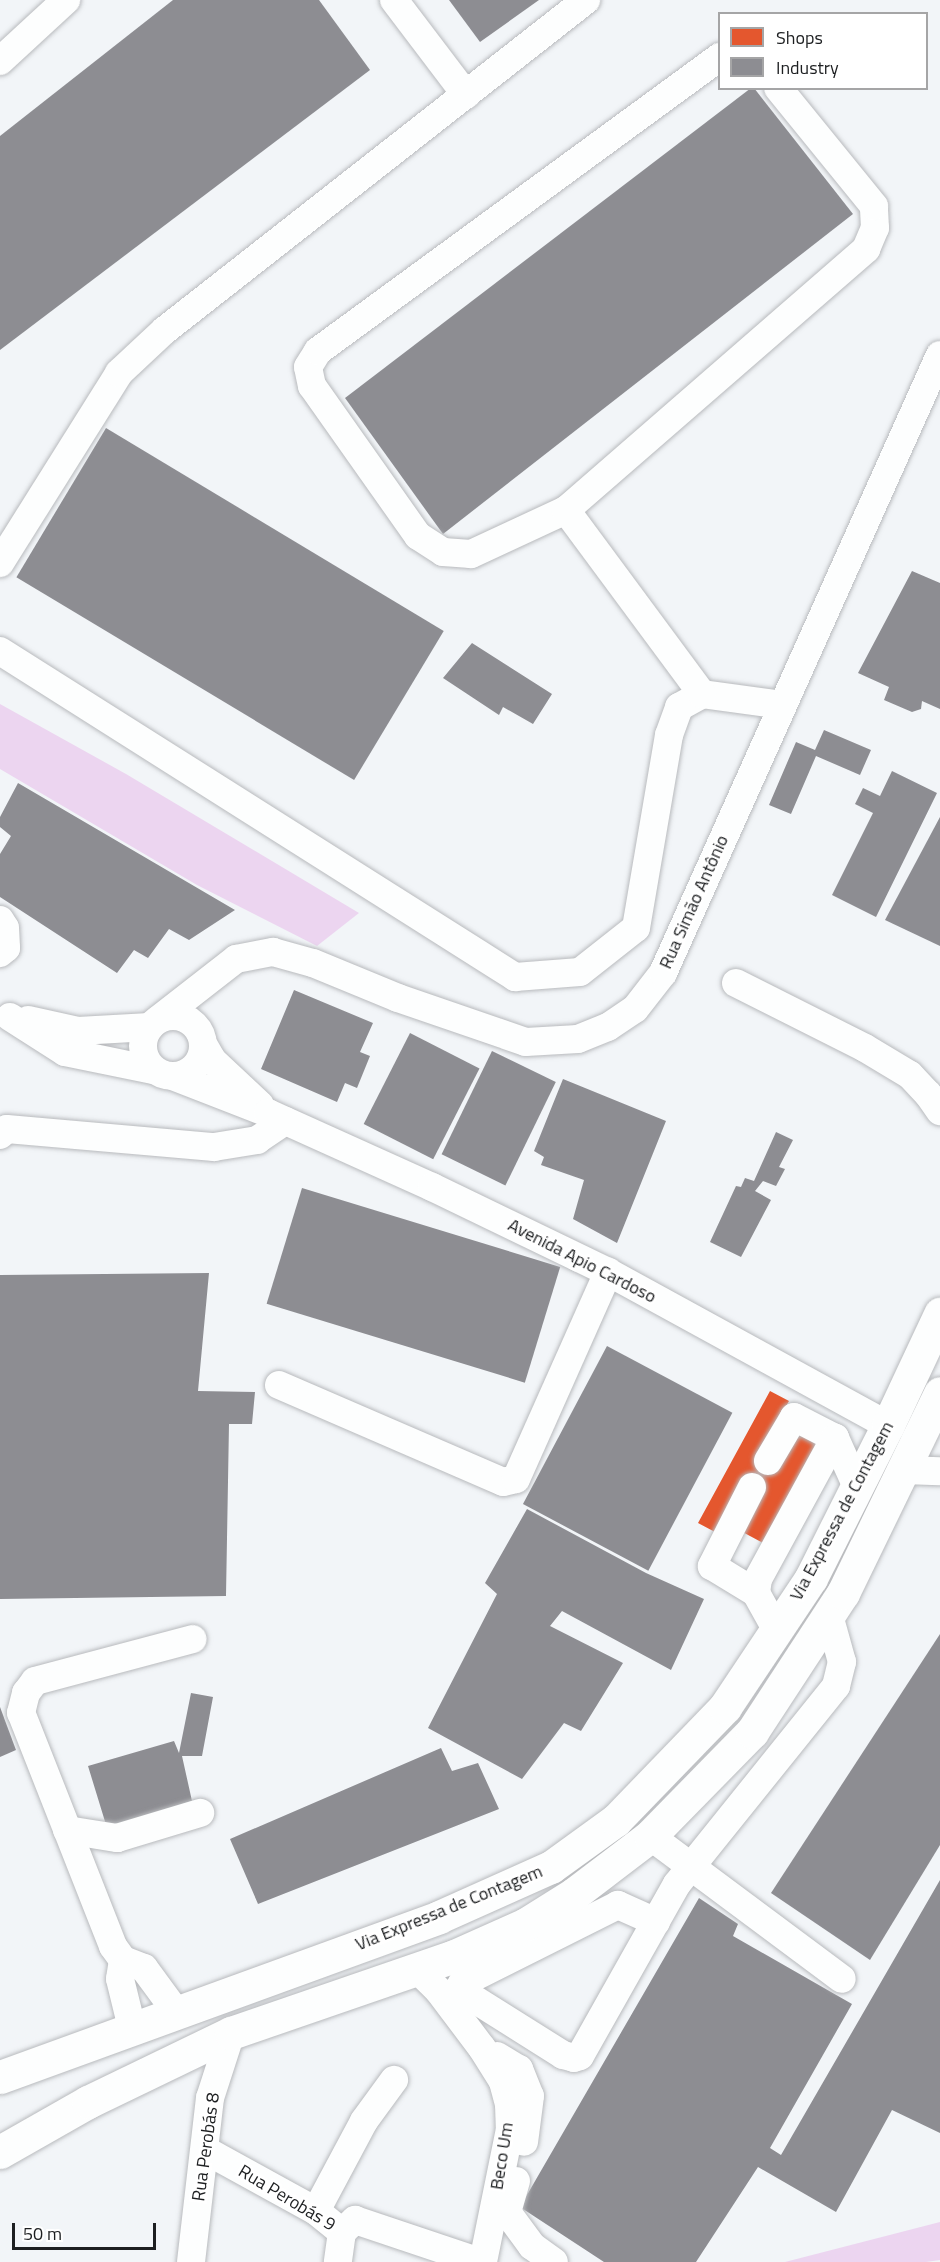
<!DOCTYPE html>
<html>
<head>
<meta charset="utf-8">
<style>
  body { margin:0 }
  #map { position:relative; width:940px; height:2262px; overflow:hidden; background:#f2f5f8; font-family:"Titillium Web",sans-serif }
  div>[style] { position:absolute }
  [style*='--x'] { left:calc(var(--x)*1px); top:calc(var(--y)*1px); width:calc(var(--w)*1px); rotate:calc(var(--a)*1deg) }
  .green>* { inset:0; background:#ecd5f0 }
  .shops>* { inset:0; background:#e4572e }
  .industry>* { inset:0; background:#8d8d92; transform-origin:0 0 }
  .roads { filter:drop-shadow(0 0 2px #b8babd) drop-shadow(0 0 2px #b8babd) }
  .minor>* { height:28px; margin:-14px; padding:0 14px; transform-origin:14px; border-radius:14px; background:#fdfefe }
  .minor>.ring { margin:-14px; padding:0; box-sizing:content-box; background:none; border:28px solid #fdfefe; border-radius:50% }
  .highway>* { height:33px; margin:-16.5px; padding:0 16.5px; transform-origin:16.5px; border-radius:16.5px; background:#fdfefe }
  span { translate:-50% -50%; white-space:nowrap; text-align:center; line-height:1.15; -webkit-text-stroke:6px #fff; paint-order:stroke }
  .street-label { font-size:18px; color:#1d1f21 }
  .legend { position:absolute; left:718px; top:12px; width:210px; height:78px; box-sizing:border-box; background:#fff; border:2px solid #a5a5a6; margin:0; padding:8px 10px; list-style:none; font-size:18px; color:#1d1f21 }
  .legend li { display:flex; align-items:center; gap:12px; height:30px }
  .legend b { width:30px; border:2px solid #a5a5a6 }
  .scale { position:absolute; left:12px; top:2223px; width:144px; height:27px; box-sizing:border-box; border:3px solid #1d1f21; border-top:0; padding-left:8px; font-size:18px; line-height:21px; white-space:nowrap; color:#1d1f21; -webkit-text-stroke:4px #fff; paint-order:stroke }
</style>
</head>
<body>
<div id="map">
  <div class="green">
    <div style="clip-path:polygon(0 704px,126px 774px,359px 913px,317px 946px,197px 885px,0 769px)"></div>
    <div style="clip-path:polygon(940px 2222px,940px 2260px,926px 2262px,785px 2262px)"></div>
  </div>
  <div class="shops">
    <div style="clip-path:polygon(770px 1391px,789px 1401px,759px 1456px,794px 1431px,817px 1444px,763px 1543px,737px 1529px,715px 1532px,698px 1523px)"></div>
  </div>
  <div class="industry">
    <div style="clip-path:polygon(173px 0,319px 0,370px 70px,0 350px,0 136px)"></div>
    <div style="clip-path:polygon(449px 0,539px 0,480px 42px)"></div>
    <div style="clip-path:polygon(751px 88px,754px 88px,853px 214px,443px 534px,345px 398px)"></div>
    <div style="left:106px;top:428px;width:394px;height:174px;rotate:31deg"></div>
    <div style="clip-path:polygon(912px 571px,940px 583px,940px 709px,922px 701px,921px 709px,912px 712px,884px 700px,889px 687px,858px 673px)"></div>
    <div style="clip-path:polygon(472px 643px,552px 694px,533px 724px,503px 707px,499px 715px,443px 678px)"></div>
    <div style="clip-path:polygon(824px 730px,871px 750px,860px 775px,816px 756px,791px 814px,769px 805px,796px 742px,815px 750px)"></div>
    <div style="clip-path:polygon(892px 771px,937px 793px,876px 917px,832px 895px,873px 813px,855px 804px,863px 788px,880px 796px)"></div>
    <div style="clip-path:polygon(18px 783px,235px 910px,189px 940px,169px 929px,148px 958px,134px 950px,117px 973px,0 897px,0 854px,11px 836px,0 827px,0 817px)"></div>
    <div style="clip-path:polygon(940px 817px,940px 946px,885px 920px)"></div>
    <div style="clip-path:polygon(294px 990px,373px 1023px,360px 1052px,370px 1056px,357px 1088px,345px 1083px,337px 1102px,261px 1069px)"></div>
    <div style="left:410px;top:1033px;width:78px;height:102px;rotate:27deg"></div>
    <div style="left:492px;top:1051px;width:71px;height:115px;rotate:26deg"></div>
    <div style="clip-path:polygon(563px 1079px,666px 1121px,617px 1243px,573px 1219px,584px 1180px,541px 1165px,544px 1157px,534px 1151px)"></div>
    <div style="clip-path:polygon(776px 1132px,793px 1140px,779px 1167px,785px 1169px,776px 1186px,763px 1181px,755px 1191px,771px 1200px,741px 1257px,710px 1242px,736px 1186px,741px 1187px,745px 1178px,754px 1181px)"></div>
    <div style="left:302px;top:1188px;width:270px;height:121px;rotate:17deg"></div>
    <div style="clip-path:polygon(209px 1273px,198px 1391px,255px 1392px,252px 1424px,229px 1424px,226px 1596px,0 1599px,0 1275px)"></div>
    <div style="left:607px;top:1346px;width:142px;height:179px;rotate:28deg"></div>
    <div style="clip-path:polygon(527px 1509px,646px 1573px,704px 1599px,671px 1670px,562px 1611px,550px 1626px,623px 1663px,581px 1731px,564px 1723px,522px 1779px,428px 1728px,497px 1594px,485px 1583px)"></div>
    <div style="clip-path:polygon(940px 1634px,940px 1845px,870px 1960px,771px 1893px)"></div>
    <div style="clip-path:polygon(191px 1693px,213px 1697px,202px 1756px,182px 1756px,192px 1801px,107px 1828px,88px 1766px,174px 1741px,179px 1753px)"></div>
    <div style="clip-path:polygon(0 1707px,16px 1750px,0 1757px)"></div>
    <div style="clip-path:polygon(441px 1748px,452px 1771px,478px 1763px,499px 1809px,258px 1904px,230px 1839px)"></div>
    <div style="clip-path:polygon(940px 1880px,940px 2133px,892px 2110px,836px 2212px,758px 2167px,696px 2262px,604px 2262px,520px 2207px,699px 1898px,738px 1924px,733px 1936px,852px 2004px,770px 2148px,781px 2155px)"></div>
  </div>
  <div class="roads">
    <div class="minor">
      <div style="--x:394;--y:0;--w:119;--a:52.8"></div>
      <div style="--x:0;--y:61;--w:90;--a:-42.7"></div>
      <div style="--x:566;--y:510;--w:105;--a:155.1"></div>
      <div style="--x:471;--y:554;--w:28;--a:-176"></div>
      <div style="--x:443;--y:552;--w:30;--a:-147"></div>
      <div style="--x:418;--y:536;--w:184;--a:-125.2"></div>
      <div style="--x:312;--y:386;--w:19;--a:-102"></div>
      <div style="--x:308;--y:367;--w:19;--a:-58"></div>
      <div style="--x:318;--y:351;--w:498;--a:-36.2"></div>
      <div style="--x:0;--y:563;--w:224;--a:-57.9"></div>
      <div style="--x:119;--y:373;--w:63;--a:-43.1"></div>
      <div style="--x:165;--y:330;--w:535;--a:-38.09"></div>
      <div style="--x:0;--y:651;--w:610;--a:32.33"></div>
      <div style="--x:515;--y:977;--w:65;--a:-4.4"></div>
      <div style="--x:580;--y:972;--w:71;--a:-38.2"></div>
      <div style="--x:636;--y:928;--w:196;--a:-80.3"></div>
      <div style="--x:669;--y:735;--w:30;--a:-70"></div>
      <div style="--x:679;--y:707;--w:26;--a:-29"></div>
      <div style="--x:702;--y:694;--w:81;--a:7.8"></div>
      <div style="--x:702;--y:694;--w:229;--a:-126.5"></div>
      <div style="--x:566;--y:510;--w:398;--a:-41"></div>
      <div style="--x:866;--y:249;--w:23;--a:-67"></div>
      <div style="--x:875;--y:228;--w:22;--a:-93"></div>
      <div style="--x:874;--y:206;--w:152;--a:-129.1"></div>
      <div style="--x:0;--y:920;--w:9;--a:58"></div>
      <div style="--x:5;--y:928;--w:20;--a:87"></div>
      <div style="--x:6;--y:948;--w:8;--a:140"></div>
      <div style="--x:736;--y:983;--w:144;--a:26.7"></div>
      <div style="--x:865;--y:1048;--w:52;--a:31"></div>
      <div style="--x:910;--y:1075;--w:26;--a:47"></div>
      <div style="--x:928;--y:1094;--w:21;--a:55"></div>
      <div class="ring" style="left:143px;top:1016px;width:32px;height:32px"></div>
      <div style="--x:10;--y:1017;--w:65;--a:32.5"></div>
      <div style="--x:65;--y:1052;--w:90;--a:11.6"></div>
      <div style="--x:159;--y:1019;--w:98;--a:-37.9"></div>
      <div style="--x:236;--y:959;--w:38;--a:-11"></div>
      <div style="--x:273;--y:952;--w:41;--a:15.4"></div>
      <div style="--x:313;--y:963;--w:92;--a:22.4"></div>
      <div style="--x:398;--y:998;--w:135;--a:19"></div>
      <div style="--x:526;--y:1042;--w:52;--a:-3.3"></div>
      <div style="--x:578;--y:1039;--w:32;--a:-22"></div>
      <div style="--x:608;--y:1027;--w:32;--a:-34"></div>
      <div style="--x:635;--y:1009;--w:46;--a:-52.1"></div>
      <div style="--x:663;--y:973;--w:677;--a:-65.86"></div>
      <div style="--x:28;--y:1020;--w:51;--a:12.4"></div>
      <div style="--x:78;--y:1031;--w:72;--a:-3.2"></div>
      <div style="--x:203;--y:1044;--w:20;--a:60"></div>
      <div style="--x:213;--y:1061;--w:64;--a:43.1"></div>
      <div style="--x:175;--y:1077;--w:100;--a:21.2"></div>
      <div style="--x:268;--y:1113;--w:180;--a:24.3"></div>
      <div style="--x:432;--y:1187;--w:195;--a:25.8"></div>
      <div style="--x:608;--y:1272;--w:319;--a:28.7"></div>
      <div style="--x:0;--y:1135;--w:9;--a:-41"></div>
      <div style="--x:7;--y:1129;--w:208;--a:5"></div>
      <div style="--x:214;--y:1147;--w:44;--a:-9.2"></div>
      <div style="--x:257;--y:1140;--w:34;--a:-34"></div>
      <div style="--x:279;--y:1385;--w:244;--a:23.4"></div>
      <div style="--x:503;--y:1482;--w:13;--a:-13"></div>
      <div style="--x:516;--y:1479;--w:227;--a:-66"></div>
      <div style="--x:768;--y:1461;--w:51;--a:-59.4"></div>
      <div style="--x:794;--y:1417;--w:46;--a:27.1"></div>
      <div style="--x:903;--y:1470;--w:37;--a:2"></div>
      <div style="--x:752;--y:1487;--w:89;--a:116.9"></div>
      <div style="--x:712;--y:1566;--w:52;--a:31.5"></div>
      <div style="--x:776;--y:1629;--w:41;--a:-119.1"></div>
      <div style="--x:756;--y:1593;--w:14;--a:-82"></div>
      <div style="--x:758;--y:1579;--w:161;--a:-61.4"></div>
      <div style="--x:835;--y:1438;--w:54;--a:65.8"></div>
      <div style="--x:67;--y:1830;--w:51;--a:9.1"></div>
      <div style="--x:117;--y:1838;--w:87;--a:-16.8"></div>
      <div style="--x:650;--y:1836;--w:239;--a:36.7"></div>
      <div style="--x:656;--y:1922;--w:42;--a:-155.9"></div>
      <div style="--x:618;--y:1905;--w:174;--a:153.4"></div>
      <div style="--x:462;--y:1983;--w:4;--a:117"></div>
      <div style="--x:460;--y:1987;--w:6;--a:59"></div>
      <div style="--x:463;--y:1992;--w:118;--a:32.2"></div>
      <div style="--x:563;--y:2055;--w:11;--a:15"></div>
      <div style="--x:574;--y:2058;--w:6;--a:-18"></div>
      <div style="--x:580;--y:2056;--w:197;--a:-60.6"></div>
      <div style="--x:677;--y:1884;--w:254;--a:-51.2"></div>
      <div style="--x:836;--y:1686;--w:25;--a:-76"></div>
      <div style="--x:842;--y:1662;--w:49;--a:-105.5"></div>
      <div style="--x:123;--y:1960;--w:19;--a:99"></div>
      <div style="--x:120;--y:1979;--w:50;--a:76.2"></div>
      <div style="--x:418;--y:1970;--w:30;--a:45"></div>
      <div style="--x:439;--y:1991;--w:71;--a:53"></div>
      <div style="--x:482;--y:2048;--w:40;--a:58"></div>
      <div style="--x:503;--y:2082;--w:23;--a:75"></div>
      <div style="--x:509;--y:2104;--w:25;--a:88"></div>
      <div style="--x:510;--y:2129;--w:136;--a:101.5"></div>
      <div style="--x:177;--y:2013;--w:56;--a:-126.3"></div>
      <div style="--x:144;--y:1968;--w:22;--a:-159"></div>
      <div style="--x:123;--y:1960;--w:17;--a:-126"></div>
      <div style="--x:113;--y:1946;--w:251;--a:-111.5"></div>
      <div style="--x:21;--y:1713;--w:21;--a:-76"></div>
      <div style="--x:26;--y:1693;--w:15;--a:-53"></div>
      <div style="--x:35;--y:1681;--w:163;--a:-14.9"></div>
      <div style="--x:497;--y:2056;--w:26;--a:31"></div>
      <div style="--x:519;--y:2069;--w:29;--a:68"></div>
      <div style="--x:530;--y:2096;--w:46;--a:97.4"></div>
      <div style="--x:205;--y:2150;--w:127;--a:28.8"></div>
      <div style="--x:316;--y:2211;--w:33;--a:39"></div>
      <div style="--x:342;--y:2232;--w:30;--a:98"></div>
      <div style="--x:516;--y:2181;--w:32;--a:106"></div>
      <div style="--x:507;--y:2212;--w:42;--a:53.7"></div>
      <div style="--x:532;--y:2246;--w:27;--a:36"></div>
      <div style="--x:316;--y:2211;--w:102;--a:-61.9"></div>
      <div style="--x:364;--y:2121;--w:51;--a:-53.8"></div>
      <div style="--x:342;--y:2232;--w:18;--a:-43"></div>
      <div style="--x:355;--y:2220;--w:132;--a:18.6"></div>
      <div style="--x:191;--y:2262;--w:165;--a:-83.4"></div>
      <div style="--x:210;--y:2098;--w:68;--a:-72.1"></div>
    </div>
    <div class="highway">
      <div style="--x:0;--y:2077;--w:467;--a:-20"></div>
      <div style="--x:439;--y:1917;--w:123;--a:-24.1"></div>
      <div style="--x:551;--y:1867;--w:80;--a:-35.9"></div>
      <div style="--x:616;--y:1820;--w:157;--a:-46"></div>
      <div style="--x:725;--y:1707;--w:155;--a:-56.3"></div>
      <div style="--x:811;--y:1578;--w:171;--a:-63.3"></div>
      <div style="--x:888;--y:1425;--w:123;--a:-64.9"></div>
      <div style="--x:0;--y:2152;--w:101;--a:-29.6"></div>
      <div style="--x:88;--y:2102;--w:159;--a:-25.8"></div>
      <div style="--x:231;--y:2033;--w:234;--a:-19"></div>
      <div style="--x:452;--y:1957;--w:81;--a:-24"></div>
      <div style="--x:526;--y:1924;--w:57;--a:-32"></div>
      <div style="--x:574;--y:1894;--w:96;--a:-37.3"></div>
      <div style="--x:650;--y:1836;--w:146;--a:-45.6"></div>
      <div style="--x:752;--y:1732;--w:166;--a:-56.8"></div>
      <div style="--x:843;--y:1593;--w:222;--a:-64.1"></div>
    </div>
  </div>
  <div class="street-label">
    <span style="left:694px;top:902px;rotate:-66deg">Rua Simão Antônio</span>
    <span style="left:582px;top:1261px;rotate:27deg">Avenida Apio Cardoso</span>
    <span style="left:842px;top:1511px;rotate:-62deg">Via Expressa de Contagem</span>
    <span style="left:449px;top:1908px;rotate:-22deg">Via Expressa de Contagem</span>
    <span style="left:206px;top:2147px;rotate:-82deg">Rua Perobás 8</span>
    <span style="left:502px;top:2156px;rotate:-81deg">Beco Um</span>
    <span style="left:287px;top:2198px;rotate:31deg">Rua Perobás 9</span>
  </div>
  <ul class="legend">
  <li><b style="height:16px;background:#e4572e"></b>Shops</li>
  <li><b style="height:16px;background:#8d8d92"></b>Industry</li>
  </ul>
  <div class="scale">50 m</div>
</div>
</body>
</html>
